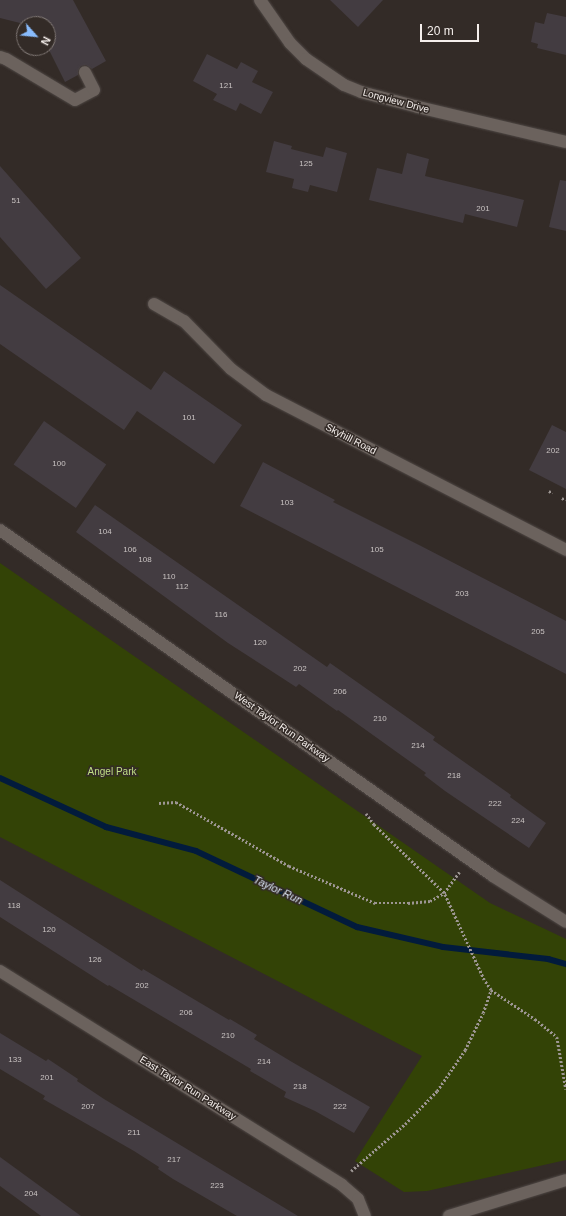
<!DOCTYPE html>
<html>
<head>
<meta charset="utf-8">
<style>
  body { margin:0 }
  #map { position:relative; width:566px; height:1216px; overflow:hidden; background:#332b27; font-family:Helvetica,sans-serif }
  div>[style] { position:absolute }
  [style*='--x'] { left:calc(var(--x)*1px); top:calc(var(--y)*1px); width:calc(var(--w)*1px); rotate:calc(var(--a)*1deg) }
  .green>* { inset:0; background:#334306 }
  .stream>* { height:6px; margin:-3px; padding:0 3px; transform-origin:3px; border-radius:3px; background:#021b3c }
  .building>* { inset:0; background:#433c41; transform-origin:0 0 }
  .path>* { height:2.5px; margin-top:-1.25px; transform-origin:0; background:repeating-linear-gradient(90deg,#9d9693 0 2px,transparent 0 4px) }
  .roads { filter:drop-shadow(0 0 1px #4f4845) drop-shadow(0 0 1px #4f4845) }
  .minor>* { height:12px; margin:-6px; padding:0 6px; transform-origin:6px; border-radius:6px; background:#6b625d }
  span { translate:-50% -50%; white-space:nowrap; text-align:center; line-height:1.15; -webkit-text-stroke:3px #332b27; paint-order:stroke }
  .number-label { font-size:8px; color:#c8c2c1 }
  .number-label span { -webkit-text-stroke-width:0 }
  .street-label { font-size:10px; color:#f5efec }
  .park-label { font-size:10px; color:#c1df86 }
  .water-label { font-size:11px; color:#d7e2f1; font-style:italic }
  .north { position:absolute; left:16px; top:16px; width:40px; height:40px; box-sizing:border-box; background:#332b27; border:1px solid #817976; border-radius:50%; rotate:117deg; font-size:11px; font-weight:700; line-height:16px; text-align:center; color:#f5efec }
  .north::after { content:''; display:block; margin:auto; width:14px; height:18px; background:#88bbfc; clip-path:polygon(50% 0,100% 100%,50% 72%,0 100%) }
  .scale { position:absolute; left:420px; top:24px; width:59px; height:18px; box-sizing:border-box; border:2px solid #f5efec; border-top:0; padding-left:5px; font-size:12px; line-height:14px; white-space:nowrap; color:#f5efec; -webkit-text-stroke:3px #332b27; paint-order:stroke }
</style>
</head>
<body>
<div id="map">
  <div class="green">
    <div style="clip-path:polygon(0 563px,490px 903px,566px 939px,566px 1160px,427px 1191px,404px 1192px,355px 1161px,422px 1056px,0 837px)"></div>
  </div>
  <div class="stream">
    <div style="--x:0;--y:778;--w:117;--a:24.8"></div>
    <div style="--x:106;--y:827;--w:93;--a:14.9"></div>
    <div style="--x:196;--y:851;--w:178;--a:25.3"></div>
    <div style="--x:357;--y:927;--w:88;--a:13.1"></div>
    <div style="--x:443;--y:947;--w:106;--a:6.5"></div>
    <div style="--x:548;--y:959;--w:19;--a:16"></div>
  </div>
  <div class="building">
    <div style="clip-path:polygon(0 0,73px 0,106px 61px,92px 69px,86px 65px,81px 66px,78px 71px,78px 75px,65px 82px,48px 48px,48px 24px,24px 24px,0 18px)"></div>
    <div style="clip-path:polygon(330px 0,383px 0,358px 27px)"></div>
    <div style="clip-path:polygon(547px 13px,566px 17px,566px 55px,537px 48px,538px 44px,531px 42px,535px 22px,544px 24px)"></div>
    <div style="clip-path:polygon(207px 54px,237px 69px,241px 62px,258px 71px,252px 82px,273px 92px,261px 114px,240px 103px,236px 111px,213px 100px,217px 94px,193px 81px)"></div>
    <div style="clip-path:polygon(274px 141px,292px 146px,291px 149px,323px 157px,326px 147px,347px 153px,337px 192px,310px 185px,308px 192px,292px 188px,294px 179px,266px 172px)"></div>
    <div style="clip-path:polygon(407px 153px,429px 159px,425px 176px,524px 200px,517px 227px,465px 214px,463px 223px,369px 200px,377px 168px,402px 174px)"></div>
    <div style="clip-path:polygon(0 166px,81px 258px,46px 289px,0 237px)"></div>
    <div style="clip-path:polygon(560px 180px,566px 181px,566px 231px,549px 227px)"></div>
    <div style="clip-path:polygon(0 285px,151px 390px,164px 371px,242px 425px,214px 464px,137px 411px,124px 430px,0 344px)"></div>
    <div style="left:44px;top:421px;width:76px;height:53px;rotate:35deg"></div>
    <div style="clip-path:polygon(552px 425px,566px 432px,566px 489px,529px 470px)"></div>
    <div style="clip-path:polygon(263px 462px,335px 500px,333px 502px,421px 546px,566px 621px,566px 674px,240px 506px)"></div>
    <div style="clip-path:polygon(95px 505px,327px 667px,330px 663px,435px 737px,433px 740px,511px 795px,510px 797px,546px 823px,529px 848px,445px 791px,424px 775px,426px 773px,338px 710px,337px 711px,299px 684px,296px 687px,228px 643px,76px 532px)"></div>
    <div style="clip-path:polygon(0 880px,142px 971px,143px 969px,229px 1020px,230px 1019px,257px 1035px,254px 1039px,292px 1062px,370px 1107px,354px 1133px,315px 1111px,284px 1097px,286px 1092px,250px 1071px,251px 1069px,109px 985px,108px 986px,0 917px)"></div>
    <div style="clip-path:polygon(0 1033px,46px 1061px,48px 1059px,78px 1079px,77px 1081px,104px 1099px,298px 1216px,237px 1216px,173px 1179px,158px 1169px,159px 1167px,134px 1151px,43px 1099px,45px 1096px,0 1069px)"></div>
    <div style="clip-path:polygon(0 1157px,81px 1216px,41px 1216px,0 1186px)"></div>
  </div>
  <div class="path">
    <div style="--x:549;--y:491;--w:4;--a:27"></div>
    <div style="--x:562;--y:498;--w:4;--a:27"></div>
    <div style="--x:159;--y:803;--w:17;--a:-3"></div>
    <div style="--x:176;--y:802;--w:130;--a:29.5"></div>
    <div style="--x:289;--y:866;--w:94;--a:23.3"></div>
    <div style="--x:375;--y:903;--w:33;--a:0"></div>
    <div style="--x:408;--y:903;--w:22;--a:-5"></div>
    <div style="--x:430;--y:901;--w:16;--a:-30"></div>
    <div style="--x:444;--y:893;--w:98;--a:-135.8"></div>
    <div style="--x:374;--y:825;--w:14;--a:-126"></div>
    <div style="--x:491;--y:990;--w:53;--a:33.4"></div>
    <div style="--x:535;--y:1019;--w:28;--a:39"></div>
    <div style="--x:557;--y:1037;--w:53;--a:80.2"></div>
    <div style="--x:351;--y:1171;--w:72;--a:-41"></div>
    <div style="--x:405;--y:1124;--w:46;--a:-45.9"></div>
    <div style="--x:437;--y:1091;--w:50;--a:-55.7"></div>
    <div style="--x:465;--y:1050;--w:41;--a:-64.1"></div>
    <div style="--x:483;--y:1013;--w:24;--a:-71"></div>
    <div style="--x:491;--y:990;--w:12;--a:-125"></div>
    <div style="--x:484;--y:980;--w:96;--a:-114.7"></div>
    <div style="--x:444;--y:893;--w:26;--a:-54"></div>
  </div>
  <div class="roads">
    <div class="minor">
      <div style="--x:260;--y:0;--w:52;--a:55.1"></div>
      <div style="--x:290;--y:43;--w:23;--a:45"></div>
      <div style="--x:306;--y:59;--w:46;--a:34.4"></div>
      <div style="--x:344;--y:85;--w:18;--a:22"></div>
      <div style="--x:361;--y:92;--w:59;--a:14.7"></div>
      <div style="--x:418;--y:107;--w:152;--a:13.3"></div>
      <div style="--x:0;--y:57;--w:6;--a:18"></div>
      <div style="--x:6;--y:59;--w:80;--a:30.7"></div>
      <div style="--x:75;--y:100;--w:21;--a:-28"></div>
      <div style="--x:94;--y:90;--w:20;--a:-117"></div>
      <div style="--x:154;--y:304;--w:34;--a:30"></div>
      <div style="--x:184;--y:321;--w:67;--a:45.6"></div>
      <div style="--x:231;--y:369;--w:44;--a:36.6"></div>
      <div style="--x:266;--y:395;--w:338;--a:27.3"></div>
      <div style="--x:0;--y:530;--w:602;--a:35.06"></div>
      <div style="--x:493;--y:876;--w:86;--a:32.2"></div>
      <div style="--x:0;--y:971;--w:403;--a:32"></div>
      <div style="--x:342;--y:1185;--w:21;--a:41"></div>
      <div style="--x:358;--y:1199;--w:18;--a:68"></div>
      <div style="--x:449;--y:1216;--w:122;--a:-17.1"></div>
    </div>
  </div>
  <div class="number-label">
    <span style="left:226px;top:86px">121</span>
    <span style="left:306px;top:164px">125</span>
    <span style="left:16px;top:201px">51</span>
    <span style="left:483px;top:209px">201</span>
    <span style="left:189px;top:418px">101</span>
    <span style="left:553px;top:451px">202</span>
    <span style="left:59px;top:464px">100</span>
    <span style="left:287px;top:503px">103</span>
    <span style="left:105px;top:532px">104</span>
    <span style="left:130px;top:550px">106</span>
    <span style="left:377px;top:550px">105</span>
    <span style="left:145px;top:560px">108</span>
    <span style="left:169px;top:577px">110</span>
    <span style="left:182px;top:587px">112</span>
    <span style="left:462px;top:594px">203</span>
    <span style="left:221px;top:615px">116</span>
    <span style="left:538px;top:632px">205</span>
    <span style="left:260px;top:643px">120</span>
    <span style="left:300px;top:669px">202</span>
    <span style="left:340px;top:692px">206</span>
    <span style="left:380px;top:719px">210</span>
    <span style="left:418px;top:746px">214</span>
    <span style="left:454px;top:776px">218</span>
    <span style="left:495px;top:804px">222</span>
    <span style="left:518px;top:821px">224</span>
    <span style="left:14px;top:906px">118</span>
    <span style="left:49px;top:930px">120</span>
    <span style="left:95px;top:960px">126</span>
    <span style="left:142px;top:986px">202</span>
    <span style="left:186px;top:1013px">206</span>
    <span style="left:228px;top:1036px">210</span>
    <span style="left:15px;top:1060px">133</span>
    <span style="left:264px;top:1062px">214</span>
    <span style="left:47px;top:1078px">201</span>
    <span style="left:300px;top:1087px">218</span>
    <span style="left:88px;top:1107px">207</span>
    <span style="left:340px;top:1107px">222</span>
    <span style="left:134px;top:1133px">211</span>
    <span style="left:174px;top:1160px">217</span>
    <span style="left:217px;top:1186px">223</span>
    <span style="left:31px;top:1194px">204</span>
  </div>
  <div class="street-label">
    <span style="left:396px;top:101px;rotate:15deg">Longview Drive</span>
    <span style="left:351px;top:439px;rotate:27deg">Skyhill Road</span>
    <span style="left:282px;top:727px;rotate:35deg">West Taylor Run Parkway</span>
    <span style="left:188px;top:1088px;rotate:32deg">East Taylor Run Parkway</span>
  </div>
  <div class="park-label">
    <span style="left:112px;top:772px">Angel Park</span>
  </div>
  <div class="water-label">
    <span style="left:278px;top:890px;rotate:25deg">Taylor Run</span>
  </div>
  <div class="north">N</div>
  <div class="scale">20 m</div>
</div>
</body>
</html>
